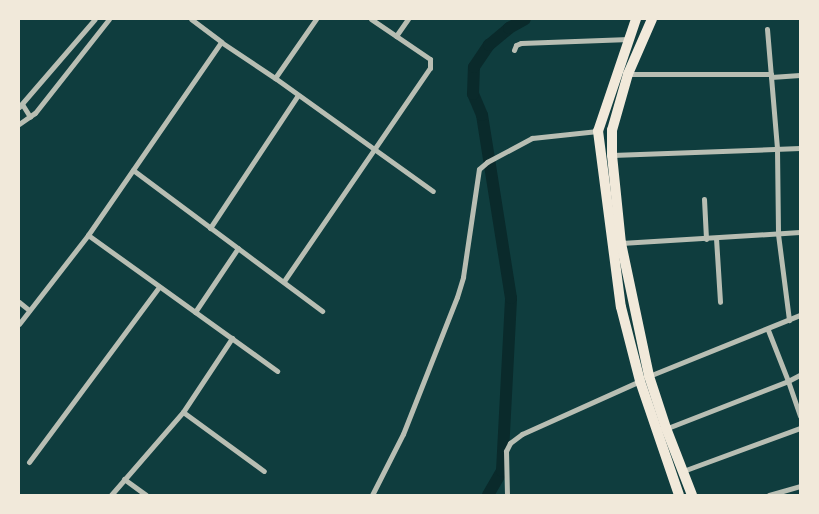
<!DOCTYPE html>
<html>
<head>
<meta charset="utf-8">
<style>
  body { margin:0 }
  #map { position:relative; width:819px; height:514px; overflow:hidden; background:#0f3d3e; font-family:Poppins,sans-serif }
  div>[style] { position:absolute }
  [style*='--x'] { left:calc(var(--x)*1px); top:calc(var(--y)*1px); width:calc(var(--w)*1px); rotate:calc(var(--a)*1deg) }
  .canal>* { height:12px; margin:-6px; padding:0 6px; transform-origin:6px; border-radius:6px; background:#0a2a2b }
  .minor>* { height:5px; margin:-2.5px; padding:0 2.5px; transform-origin:2.5px; border-radius:2.5px; background:#b8beb3 }
  .secondary>* { height:10px; margin:-5px; padding:0 5px; transform-origin:5px; border-radius:5px; background:#f1e9da }
  span { translate:-50% -50%; white-space:nowrap; text-align:center; line-height:1.15; -webkit-text-stroke:5px #f1e9da; paint-order:stroke }
  .frame { position:absolute; inset:0; border:20px solid #f1e9da; pointer-events:none }
</style>
</head>
<body>
<div id="map">
  <div class="canal">
    <div style="--x:488;--y:495;--w:28;--a:-60"></div>
    <div style="--x:502;--y:471;--w:173;--a:-87"></div>
    <div style="--x:511;--y:298;--w:185;--a:-99"></div>
    <div style="--x:482;--y:115;--w:23;--a:-113"></div>
    <div style="--x:473;--y:94;--w:27;--a:-88"></div>
    <div style="--x:474;--y:67;--w:27;--a:-56"></div>
    <div style="--x:489;--y:45;--w:26;--a:-40"></div>
    <div style="--x:509;--y:28;--w:18;--a:-29"></div>
  </div>
  <div class="minor">
    <div style="--x:191;--y:19;--w:38;--a:37"></div>
    <div style="--x:221;--y:42;--w:65;--a:33.7"></div>
    <div style="--x:275;--y:78;--w:194;--a:35.6"></div>
    <div style="--x:767;--y:29;--w:120;--a:85.2"></div>
    <div style="--x:777;--y:149;--w:85;--a:89.3"></div>
    <div style="--x:778;--y:234;--w:87;--a:82.7"></div>
    <div style="--x:396;--y:36;--w:21;--a:-55"></div>
    <div style="--x:514;--y:50;--w:5;--a:-68"></div>
    <div style="--x:516;--y:45;--w:5;--a:-22"></div>
    <div style="--x:521;--y:43;--w:108;--a:-2.1"></div>
    <div style="--x:628;--y:74;--w:143;--a:0"></div>
    <div style="--x:771;--y:77;--w:29;--a:-4"></div>
    <div style="--x:275;--y:78;--w:72;--a:-55.2"></div>
    <div style="--x:22;--y:104;--w:15;--a:58"></div>
    <div style="--x:19;--y:107;--w:116;--a:-49.2"></div>
    <div style="--x:19;--y:124;--w:19;--a:-35"></div>
    <div style="--x:35;--y:113;--w:120;--a:-51.8"></div>
    <div style="--x:612;--y:155;--w:188;--a:-2.1"></div>
    <div style="--x:133;--y:170;--w:236;--a:36.7"></div>
    <div style="--x:704;--y:199;--w:40;--a:87.1"></div>
    <div style="--x:210;--y:228;--w:159;--a:-56.5"></div>
    <div style="--x:88;--y:235;--w:233;--a:35.7"></div>
    <div style="--x:716;--y:238;--w:64;--a:86.4"></div>
    <div style="--x:621;--y:243;--w:179;--a:-3.5"></div>
    <div style="--x:284;--y:281;--w:258;--a:-55.6"></div>
    <div style="--x:430;--y:68;--w:9;--a:-90"></div>
    <div style="--x:430;--y:59;--w:71;--a:-145.9"></div>
    <div style="--x:19;--y:302;--w:13;--a:39"></div>
    <div style="--x:195;--y:312;--w:77;--a:-56.1"></div>
    <div style="--x:19;--y:324;--w:113;--a:-52.2"></div>
    <div style="--x:88;--y:235;--w:234;--a:-55.4"></div>
    <div style="--x:768;--y:330;--w:55;--a:68.6"></div>
    <div style="--x:788;--y:381;--w:13;--a:-27"></div>
    <div style="--x:649;--y:376;--w:163;--a:-22"></div>
    <div style="--x:183;--y:412;--w:100;--a:36.1"></div>
    <div style="--x:665;--y:429;--w:132;--a:-21.3"></div>
    <div style="--x:788;--y:381;--w:37;--a:71"></div>
    <div style="--x:29;--y:462;--w:218;--a:-53.4"></div>
    <div style="--x:683;--y:471;--w:125;--a:-20.2"></div>
    <div style="--x:124;--y:479;--w:27;--a:36"></div>
    <div style="--x:111;--y:495;--w:110;--a:-49.1"></div>
    <div style="--x:183;--y:412;--w:89;--a:-56.5"></div>
    <div style="--x:372;--y:495;--w:68;--a:-63.1"></div>
    <div style="--x:403;--y:434;--w:147;--a:-68.5"></div>
    <div style="--x:457;--y:297;--w:21;--a:-73"></div>
    <div style="--x:463;--y:277;--w:109;--a:-81.6"></div>
    <div style="--x:479;--y:169;--w:11;--a:-41"></div>
    <div style="--x:487;--y:162;--w:51;--a:-28.1"></div>
    <div style="--x:532;--y:138;--w:66;--a:-6.1"></div>
    <div style="--x:507;--y:495;--w:44;--a:-91.3"></div>
    <div style="--x:506;--y:451;--w:9;--a:-63"></div>
    <div style="--x:510;--y:443;--w:15;--a:-37"></div>
    <div style="--x:522;--y:434;--w:129;--a:-24.2"></div>
    <div style="--x:769;--y:495;--w:32;--a:-16"></div>
  </div>
  <div class="secondary">
    <div style="--x:636;--y:19;--w:118;--a:108.7"></div>
    <div style="--x:598;--y:131;--w:177;--a:82.6"></div>
    <div style="--x:621;--y:307;--w:76;--a:75.6"></div>
    <div style="--x:640;--y:381;--w:120;--a:71.1"></div>
    <div style="--x:652;--y:19;--w:60;--a:113.6"></div>
    <div style="--x:628;--y:74;--w:58;--a:105.9"></div>
    <div style="--x:612;--y:130;--w:25;--a:90"></div>
    <div style="--x:612;--y:155;--w:88;--a:84.2"></div>
    <div style="--x:621;--y:243;--w:136;--a:78.1"></div>
    <div style="--x:649;--y:376;--w:55;--a:71.9"></div>
    <div style="--x:666;--y:428;--w:72;--a:68.8"></div>
  </div>
  <div class="frame"></div>
</div>
</body>
</html>
